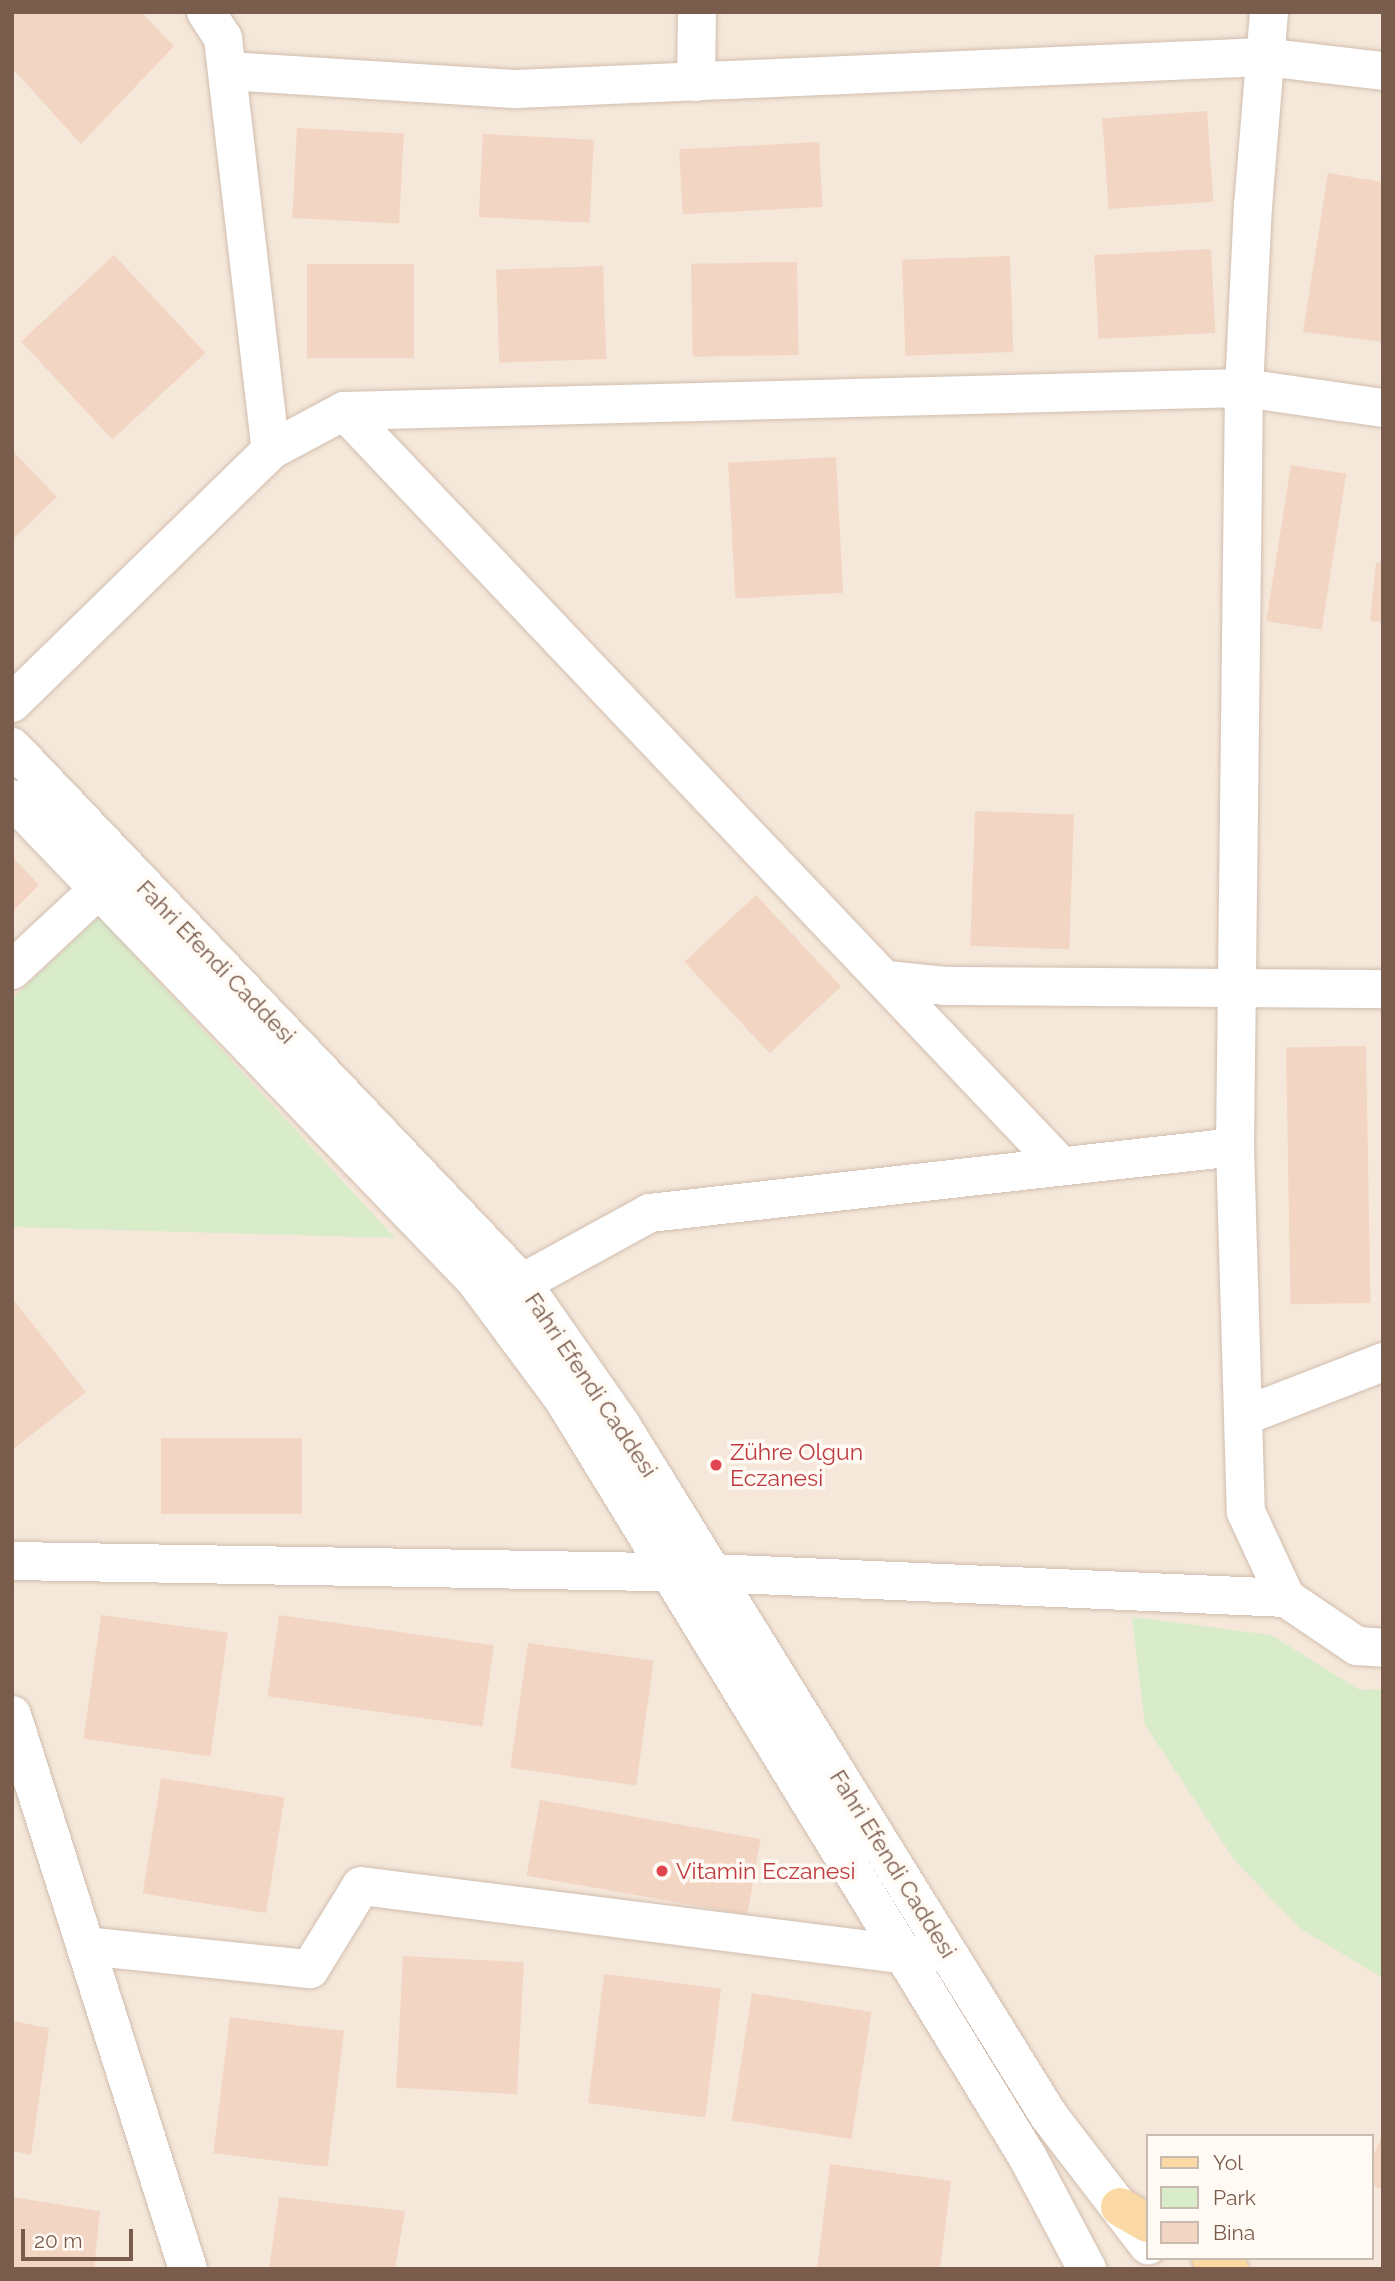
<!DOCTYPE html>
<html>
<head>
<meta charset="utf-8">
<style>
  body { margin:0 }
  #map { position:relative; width:1395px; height:2281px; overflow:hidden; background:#fdf6ec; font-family:Raleway,sans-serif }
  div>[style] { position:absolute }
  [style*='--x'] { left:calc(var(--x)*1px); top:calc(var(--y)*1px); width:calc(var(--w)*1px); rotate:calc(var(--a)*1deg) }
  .residential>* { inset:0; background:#f5e8da }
  .green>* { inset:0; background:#d8ecc9 }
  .building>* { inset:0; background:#f3d5c3; transform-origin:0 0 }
  .roads { filter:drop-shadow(0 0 2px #d1beb0) drop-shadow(0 0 2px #d1beb0) }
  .minor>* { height:38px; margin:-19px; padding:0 19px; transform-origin:19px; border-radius:19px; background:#fff }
  .major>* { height:38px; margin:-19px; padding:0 19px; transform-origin:19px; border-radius:19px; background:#fbd9a5 }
  .dots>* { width:19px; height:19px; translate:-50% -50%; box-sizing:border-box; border:4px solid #fffaf3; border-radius:50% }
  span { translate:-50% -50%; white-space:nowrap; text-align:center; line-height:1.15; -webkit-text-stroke:7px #fffaf3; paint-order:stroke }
  .street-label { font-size:23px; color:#7a5c4d }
  .health-label { font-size:23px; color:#be3a42 }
  .left { translate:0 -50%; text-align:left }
  .frame { position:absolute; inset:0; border:14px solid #7a5c4d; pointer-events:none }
  .legend { position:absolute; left:1146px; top:2134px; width:228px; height:126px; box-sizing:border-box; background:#fffaf3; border:2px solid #cabbb1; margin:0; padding:9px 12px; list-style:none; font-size:21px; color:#7a5c4d }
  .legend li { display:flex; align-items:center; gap:14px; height:35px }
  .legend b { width:35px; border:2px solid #cabbb1 }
  .scale { position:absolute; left:21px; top:2229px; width:112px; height:32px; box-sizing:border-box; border:4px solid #7a5c4d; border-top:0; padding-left:9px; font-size:21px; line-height:24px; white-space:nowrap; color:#7a5c4d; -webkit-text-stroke:5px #fffaf3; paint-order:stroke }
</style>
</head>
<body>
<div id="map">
  <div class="residential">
    <div style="clip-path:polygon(evenodd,12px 12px,1383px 12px,1383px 2269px,12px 2269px,12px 12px,1148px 2136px,1372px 2136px,1372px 2258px,1148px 2258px,1148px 2136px)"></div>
  </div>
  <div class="green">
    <div style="clip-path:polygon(99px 917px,395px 1238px,12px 1227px,12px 999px)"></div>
    <div style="clip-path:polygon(1132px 1617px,1271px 1635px,1360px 1690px,1383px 1689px,1383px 1978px,1301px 1929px,1235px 1861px,1145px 1725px)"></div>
  </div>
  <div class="building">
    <div style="clip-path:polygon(12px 12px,141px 12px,174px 46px,81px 144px,12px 68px)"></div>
    <div style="left:1207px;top:111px;width:91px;height:105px;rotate:86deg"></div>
    <div style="left:297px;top:128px;width:107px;height:90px;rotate:3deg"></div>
    <div style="left:483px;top:134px;width:111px;height:83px;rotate:3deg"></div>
    <div style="left:819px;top:142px;width:65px;height:140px;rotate:87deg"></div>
    <div style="clip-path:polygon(1328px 173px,1383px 182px,1383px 342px,1303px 332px)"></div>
    <div style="left:1211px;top:249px;width:84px;height:117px;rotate:87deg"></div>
    <div style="left:114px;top:255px;width:134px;height:127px;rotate:47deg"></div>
    <div style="left:1010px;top:256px;width:96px;height:108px;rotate:88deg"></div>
    <div style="left:797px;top:262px;width:93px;height:106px;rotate:89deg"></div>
    <div style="left:414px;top:264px;width:94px;height:107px;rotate:90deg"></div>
    <div style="left:603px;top:266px;width:93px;height:107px;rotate:88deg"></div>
    <div style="clip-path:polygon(12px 450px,57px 497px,12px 540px)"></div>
    <div style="left:836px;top:457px;width:136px;height:108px;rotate:87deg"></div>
    <div style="left:1291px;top:465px;width:56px;height:158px;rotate:9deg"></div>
    <div style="clip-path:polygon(1383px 562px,1383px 622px,1370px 621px,1376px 563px)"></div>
    <div style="left:975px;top:811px;width:99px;height:135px;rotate:2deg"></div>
    <div style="clip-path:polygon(12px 856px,39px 885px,12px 912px)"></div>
    <div style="left:756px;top:895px;width:125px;height:98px;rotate:47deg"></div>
    <div style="left:1366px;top:1046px;width:257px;height:80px;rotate:89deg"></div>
    <div style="clip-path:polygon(12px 1298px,86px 1392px,12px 1450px)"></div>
    <div style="left:161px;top:1438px;width:141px;height:76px"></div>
    <div style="left:101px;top:1615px;width:128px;height:125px;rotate:8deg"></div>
    <div style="left:279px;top:1615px;width:217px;height:82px;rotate:8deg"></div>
    <div style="left:528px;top:1643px;width:127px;height:126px;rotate:8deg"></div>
    <div style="left:161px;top:1778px;width:125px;height:117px;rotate:9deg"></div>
    <div style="left:540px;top:1800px;width:224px;height:77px;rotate:10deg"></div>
    <div style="left:403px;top:1956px;width:121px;height:132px;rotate:3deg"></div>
    <div style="left:604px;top:1974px;width:118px;height:130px;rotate:7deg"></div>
    <div style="left:752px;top:1993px;width:121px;height:129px;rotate:9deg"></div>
    <div style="left:230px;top:2017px;width:115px;height:137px;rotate:7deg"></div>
    <div style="clip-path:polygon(12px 2021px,49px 2028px,31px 2155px,12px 2151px)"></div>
    <div style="clip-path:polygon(1383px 2135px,1383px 2190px,1372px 2185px,1372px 2157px)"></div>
    <div style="clip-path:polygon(830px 2164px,951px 2181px,940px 2269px,817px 2269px)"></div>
    <div style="clip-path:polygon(12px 2197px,100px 2211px,94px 2269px,12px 2267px)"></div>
    <div style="clip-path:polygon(279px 2197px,405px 2211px,395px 2269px,269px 2269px)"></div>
  </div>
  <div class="roads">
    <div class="minor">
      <div style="--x:206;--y:12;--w:31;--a:57"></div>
      <div style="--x:223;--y:38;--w:415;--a:83.4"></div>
      <div style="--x:1269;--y:12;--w:194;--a:94.7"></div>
      <div style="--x:1253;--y:205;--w:183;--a:92.8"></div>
      <div style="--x:1244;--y:388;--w:759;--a:90.68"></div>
      <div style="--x:1235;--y:1147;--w:365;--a:88.3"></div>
      <div style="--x:1246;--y:1512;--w:95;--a:65.1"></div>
      <div style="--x:1286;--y:1598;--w:86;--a:34.1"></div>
      <div style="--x:1357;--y:1646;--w:26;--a:4"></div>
      <div style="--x:228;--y:71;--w:290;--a:3.6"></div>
      <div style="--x:517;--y:89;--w:748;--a:-2.45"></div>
      <div style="--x:1264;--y:57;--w:120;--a:6.7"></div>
      <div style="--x:696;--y:82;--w:70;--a:-89.2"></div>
      <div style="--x:344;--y:411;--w:1041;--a:46.48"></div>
      <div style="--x:12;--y:703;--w:362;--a:-44.3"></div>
      <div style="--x:271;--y:450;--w:83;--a:-28.1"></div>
      <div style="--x:344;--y:411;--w:900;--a:-1.46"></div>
      <div style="--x:1244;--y:388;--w:140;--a:8.2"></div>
      <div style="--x:12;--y:747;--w:740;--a:46.42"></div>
      <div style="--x:522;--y:1283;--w:173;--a:55.1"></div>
      <div style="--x:621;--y:1425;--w:813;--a:58.23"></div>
      <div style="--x:1049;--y:2116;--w:163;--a:52.5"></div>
      <div style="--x:12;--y:799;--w:668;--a:46.09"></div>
      <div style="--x:475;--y:1280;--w:149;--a:53.4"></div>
      <div style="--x:564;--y:1400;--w:887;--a:58.52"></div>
      <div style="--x:1027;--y:2156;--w:128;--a:62"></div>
      <div style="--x:12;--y:970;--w:144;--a:-43"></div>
      <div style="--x:887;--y:980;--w:58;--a:5.9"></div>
      <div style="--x:945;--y:986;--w:438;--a:0.4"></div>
      <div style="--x:522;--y:1283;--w:146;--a:-28.7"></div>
      <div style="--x:650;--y:1213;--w:589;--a:-6.44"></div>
      <div style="--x:1244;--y:1416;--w:149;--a:-21.2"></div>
      <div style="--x:12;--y:1561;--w:700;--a:0.98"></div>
      <div style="--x:712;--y:1573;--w:575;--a:2.49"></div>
      <div style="--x:12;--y:1715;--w:581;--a:72.38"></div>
      <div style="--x:86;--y:1946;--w:225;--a:5.9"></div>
      <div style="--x:310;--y:1969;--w:97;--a:-58.4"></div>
      <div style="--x:361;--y:1886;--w:567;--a:7.19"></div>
    </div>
    <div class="major">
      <div style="--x:1120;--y:2207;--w:32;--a:30"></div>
      <div style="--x:1211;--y:2258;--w:21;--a:31"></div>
    </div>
  </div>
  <div class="dots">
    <div style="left:716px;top:1465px;background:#e0444e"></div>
    <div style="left:662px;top:1871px;background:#e0444e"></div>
  </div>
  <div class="street-label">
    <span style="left:216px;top:962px;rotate:46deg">Fahri Efendi Caddesi</span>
    <span style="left:591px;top:1385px;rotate:56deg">Fahri Efendi Caddesi</span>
    <span style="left:893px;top:1864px;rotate:58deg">Fahri Efendi Caddesi</span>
  </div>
  <div class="health-label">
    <span class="left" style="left:730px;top:1465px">Zühre Olgun<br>Eczanesi</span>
    <span class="left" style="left:676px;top:1871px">Vitamin Eczanesi</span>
  </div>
  <div class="frame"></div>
  <ul class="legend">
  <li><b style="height:9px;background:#fbd9a5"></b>Yol</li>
  <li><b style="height:19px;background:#d8ecc9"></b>Park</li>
  <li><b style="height:19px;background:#f3d5c3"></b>Bina</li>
  </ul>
  <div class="scale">20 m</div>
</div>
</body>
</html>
